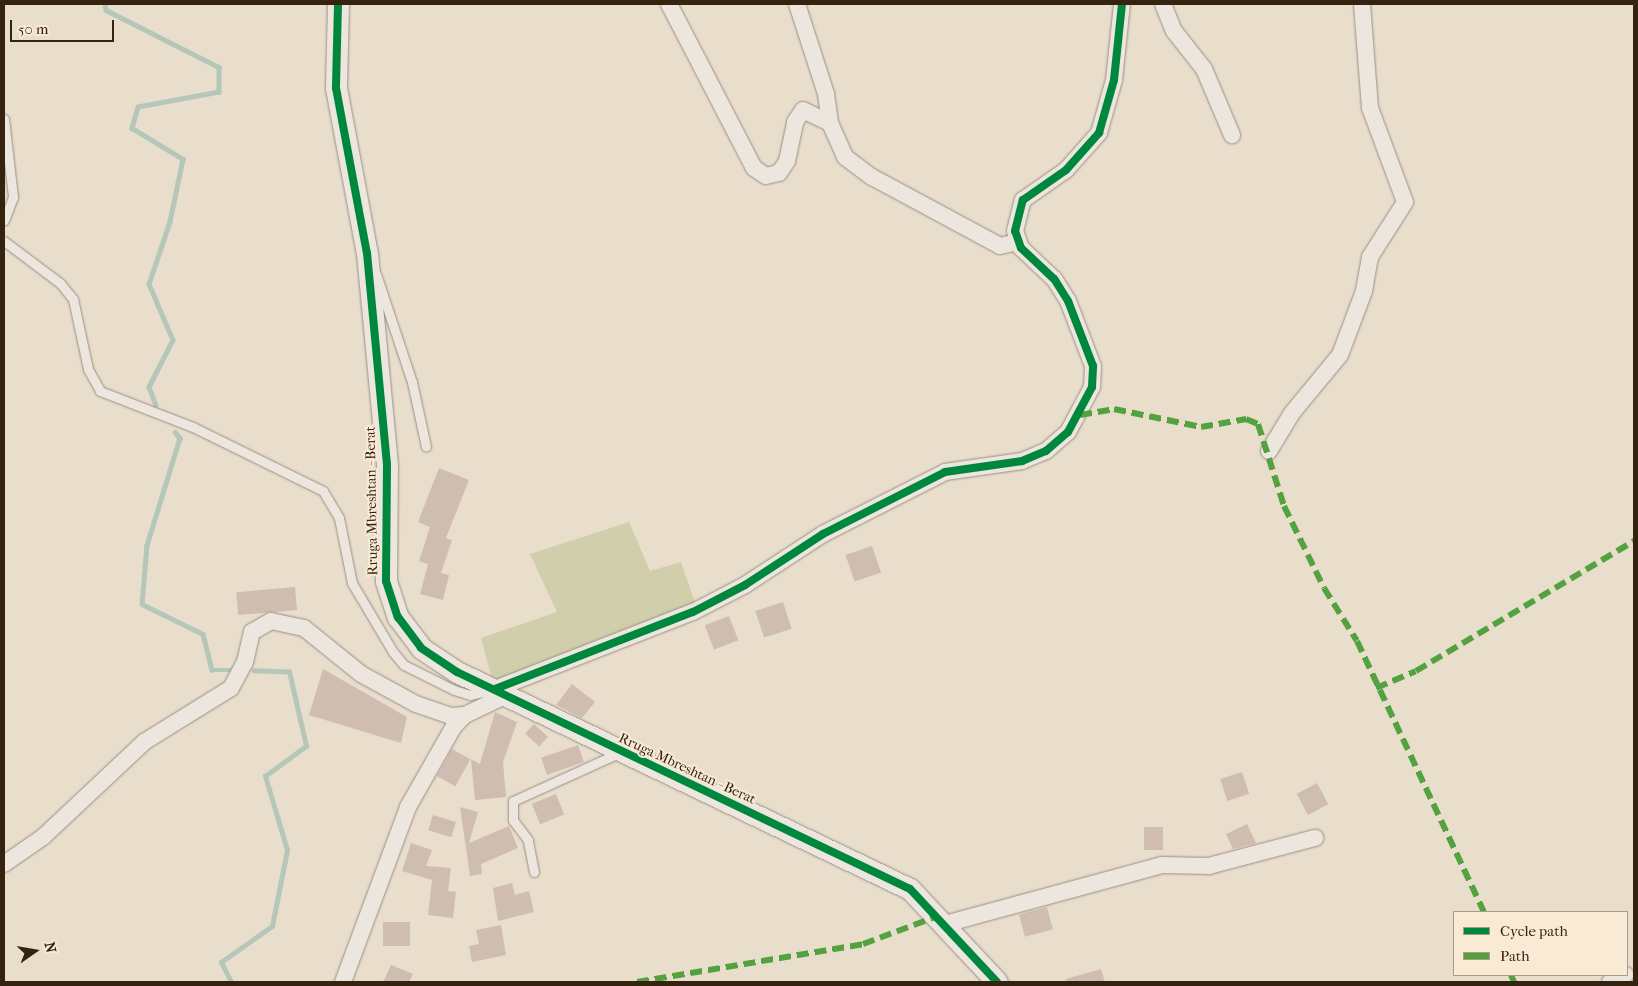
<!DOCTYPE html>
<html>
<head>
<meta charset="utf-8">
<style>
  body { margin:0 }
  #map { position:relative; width:1638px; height:986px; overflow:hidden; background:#e9ddcb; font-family:"IM FELL French Canon",serif }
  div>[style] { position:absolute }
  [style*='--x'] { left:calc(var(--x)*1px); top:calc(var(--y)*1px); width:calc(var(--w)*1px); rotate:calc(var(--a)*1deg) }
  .green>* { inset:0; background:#d0ceab }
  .stream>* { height:4.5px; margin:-2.25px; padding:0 2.25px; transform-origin:2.25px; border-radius:2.25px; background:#b4c7b8 }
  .building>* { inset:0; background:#d0bdb2; transform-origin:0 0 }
  .roads { filter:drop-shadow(0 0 1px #999084) drop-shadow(0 0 1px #999084) }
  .service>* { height:9px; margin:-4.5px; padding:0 4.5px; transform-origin:4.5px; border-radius:4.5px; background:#ece6de }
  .minor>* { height:16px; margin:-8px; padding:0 8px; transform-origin:8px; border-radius:8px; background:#ece6de }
  .tertiary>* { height:21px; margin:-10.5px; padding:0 10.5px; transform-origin:10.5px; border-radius:10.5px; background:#ece6de }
  .quiet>* { height:6px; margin-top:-3px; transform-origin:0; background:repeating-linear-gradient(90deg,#53a23f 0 12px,transparent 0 18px) }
  .cycleway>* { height:8px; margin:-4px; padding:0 4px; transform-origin:4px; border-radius:4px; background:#00873e }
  span { translate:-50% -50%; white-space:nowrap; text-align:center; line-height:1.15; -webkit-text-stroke:4px #f9ead5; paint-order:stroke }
  .street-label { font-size:14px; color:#352310 }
  .frame { position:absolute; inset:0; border:5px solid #352310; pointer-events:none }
  .legend { position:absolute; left:1453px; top:911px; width:175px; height:65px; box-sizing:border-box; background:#f9ead5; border:1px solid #ab9a86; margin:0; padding:6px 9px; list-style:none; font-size:15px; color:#352310 }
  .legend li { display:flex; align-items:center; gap:10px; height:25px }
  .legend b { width:25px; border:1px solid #ab9a86 }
  .north { position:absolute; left:10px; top:926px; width:50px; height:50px; -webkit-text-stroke:4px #f9ead5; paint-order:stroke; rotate:77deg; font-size:14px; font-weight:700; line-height:20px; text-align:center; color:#352310 }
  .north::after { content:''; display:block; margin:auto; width:18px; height:22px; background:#352310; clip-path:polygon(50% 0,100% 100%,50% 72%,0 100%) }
  .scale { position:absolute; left:10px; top:20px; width:104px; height:22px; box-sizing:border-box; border:2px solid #352310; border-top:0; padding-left:6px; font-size:15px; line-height:18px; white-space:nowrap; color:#352310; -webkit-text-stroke:4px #f9ead5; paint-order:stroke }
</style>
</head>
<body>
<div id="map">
  <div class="green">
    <div style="clip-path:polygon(629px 522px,650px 571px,681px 562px,695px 603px,493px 683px,481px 638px,557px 612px,530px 554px)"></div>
  </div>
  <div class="stream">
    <div style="--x:105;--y:4;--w:6;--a:81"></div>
    <div style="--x:106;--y:10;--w:127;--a:26.8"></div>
    <div style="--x:219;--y:67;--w:25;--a:90"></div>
    <div style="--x:219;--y:92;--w:82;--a:169.5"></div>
    <div style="--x:138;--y:107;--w:22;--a:106"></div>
    <div style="--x:132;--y:128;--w:60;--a:31.3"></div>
    <div style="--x:183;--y:159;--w:64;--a:101.7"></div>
    <div style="--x:170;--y:222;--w:65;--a:108.7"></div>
    <div style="--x:149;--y:284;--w:61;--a:66.8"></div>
    <div style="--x:173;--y:340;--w:53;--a:117.1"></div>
    <div style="--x:149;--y:387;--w:19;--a:69"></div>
    <div style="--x:175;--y:432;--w:8;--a:50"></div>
    <div style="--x:180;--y:438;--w:112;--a:107.1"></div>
    <div style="--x:147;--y:545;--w:59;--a:94.8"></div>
    <div style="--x:142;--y:604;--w:68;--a:26.2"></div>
    <div style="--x:203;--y:634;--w:37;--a:76"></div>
    <div style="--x:212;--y:670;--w:18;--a:0"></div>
    <div style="--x:231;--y:982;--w:22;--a:-117"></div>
    <div style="--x:221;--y:962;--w:62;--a:-35.2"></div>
    <div style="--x:272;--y:926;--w:77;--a:-78.8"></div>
    <div style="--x:287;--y:850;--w:77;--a:-106.6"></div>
    <div style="--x:265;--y:776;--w:51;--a:-36.2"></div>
    <div style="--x:306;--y:746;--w:76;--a:-102.9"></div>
    <div style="--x:289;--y:672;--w:35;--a:-178"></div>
  </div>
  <div class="building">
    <div style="clip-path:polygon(439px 468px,469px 480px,446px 538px,452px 540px,441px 573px,449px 575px,443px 600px,420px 594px,428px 564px,419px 561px,430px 527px,418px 522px)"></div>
    <div style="left:872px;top:546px;width:28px;height:28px;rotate:71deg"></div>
    <div style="left:295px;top:587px;width:23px;height:59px;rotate:85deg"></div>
    <div style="left:783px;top:602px;width:28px;height:29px;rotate:72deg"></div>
    <div style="left:729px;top:616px;width:26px;height:26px;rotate:69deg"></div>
    <div style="clip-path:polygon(323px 669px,407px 717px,401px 743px,309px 715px)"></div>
    <div style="clip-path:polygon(572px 684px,595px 702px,582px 718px,556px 705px)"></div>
    <div style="clip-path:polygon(495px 712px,517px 722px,503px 762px,506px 797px,475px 800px,471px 759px,480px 764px)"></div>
    <div style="left:534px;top:724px;width:19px;height:13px;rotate:43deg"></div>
    <div style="left:578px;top:745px;width:18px;height:39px;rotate:71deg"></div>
    <div style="left:452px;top:749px;width:21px;height:31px;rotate:29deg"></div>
    <div style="left:1242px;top:772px;width:23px;height:23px;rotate:72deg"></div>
    <div style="left:1317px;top:783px;width:24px;height:23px;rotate:62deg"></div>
    <div style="left:556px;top:794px;width:22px;height:26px;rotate:68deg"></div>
    <div style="clip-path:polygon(460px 807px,478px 812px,469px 843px,509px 826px,518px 848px,481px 864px,482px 874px,470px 876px)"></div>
    <div style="left:433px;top:815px;width:24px;height:16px;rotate:17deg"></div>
    <div style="clip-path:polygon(1247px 824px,1256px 843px,1233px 849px,1226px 834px)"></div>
    <div style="left:1144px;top:827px;width:19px;height:23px"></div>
    <div style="clip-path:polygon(411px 843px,432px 850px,426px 866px,451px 868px,448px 891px,456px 892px,453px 918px,428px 915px,432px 880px,402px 871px)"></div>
    <div style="clip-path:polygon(512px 883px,515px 895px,529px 891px,534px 912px,498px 921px,493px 888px)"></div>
    <div style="left:1047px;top:907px;width:23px;height:29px;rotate:75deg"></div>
    <div style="left:383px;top:922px;width:27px;height:24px"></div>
    <div style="clip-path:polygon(501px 925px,506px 955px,472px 962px,469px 946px,479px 944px,476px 930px)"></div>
    <div style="clip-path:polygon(391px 965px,413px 974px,409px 982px,383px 982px)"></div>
    <div style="clip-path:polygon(1101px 969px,1105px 982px,1066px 982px,1066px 979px)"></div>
  </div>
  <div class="roads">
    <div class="service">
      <div style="--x:4;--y:119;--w:79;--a:83.4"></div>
      <div style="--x:13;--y:197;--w:25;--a:111"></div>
      <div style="--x:4;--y:241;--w:70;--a:36.9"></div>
      <div style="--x:60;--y:283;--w:21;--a:51"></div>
      <div style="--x:73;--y:299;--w:72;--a:77.9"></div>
      <div style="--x:88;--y:369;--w:25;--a:61"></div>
      <div style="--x:100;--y:391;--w:100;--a:21.2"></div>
      <div style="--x:193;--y:427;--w:145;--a:26.2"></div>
      <div style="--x:323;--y:491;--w:31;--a:59"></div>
      <div style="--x:339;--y:518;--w:66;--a:78.7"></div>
      <div style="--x:352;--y:583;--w:80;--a:59.3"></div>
      <div style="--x:393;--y:652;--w:17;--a:50"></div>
      <div style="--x:404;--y:665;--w:56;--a:26.6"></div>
      <div style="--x:454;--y:690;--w:17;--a:17"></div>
      <div style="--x:470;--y:695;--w:18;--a:-13"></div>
      <div style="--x:376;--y:274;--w:114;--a:71.6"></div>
      <div style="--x:412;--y:382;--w:66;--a:77.8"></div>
      <div style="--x:534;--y:872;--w:33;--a:-101"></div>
      <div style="--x:528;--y:840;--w:25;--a:-127"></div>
      <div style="--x:513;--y:820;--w:19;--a:-90"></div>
      <div style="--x:513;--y:801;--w:119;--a:-24.4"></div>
    </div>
    <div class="minor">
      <div style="--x:669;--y:4;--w:185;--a:62.6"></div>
      <div style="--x:754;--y:168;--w:14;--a:34"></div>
      <div style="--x:766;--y:176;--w:13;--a:-13"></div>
      <div style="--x:779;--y:173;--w:14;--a:-56"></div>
      <div style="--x:787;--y:161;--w:40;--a:-78"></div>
      <div style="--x:795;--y:122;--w:14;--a:-56"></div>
      <div style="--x:803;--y:110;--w:30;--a:26"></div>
      <div style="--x:830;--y:123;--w:37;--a:66"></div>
      <div style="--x:845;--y:157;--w:34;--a:37"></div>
      <div style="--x:872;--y:177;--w:145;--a:28.3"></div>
      <div style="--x:1000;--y:246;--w:18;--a:-13"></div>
      <div style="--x:797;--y:4;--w:95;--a:72.1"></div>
      <div style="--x:826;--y:94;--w:29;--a:82"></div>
      <div style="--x:1163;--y:4;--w:29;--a:68"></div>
      <div style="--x:1174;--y:31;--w:48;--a:51.7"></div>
      <div style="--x:1204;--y:69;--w:72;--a:67"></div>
      <div style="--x:1269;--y:451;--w:44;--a:-58.8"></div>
      <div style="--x:1292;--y:413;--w:75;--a:-50.4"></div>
      <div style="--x:1340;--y:355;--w:68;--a:-69.4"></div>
      <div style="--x:1364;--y:291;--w:35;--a:-80"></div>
      <div style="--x:1370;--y:257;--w:65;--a:-57.5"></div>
      <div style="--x:1405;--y:202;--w:100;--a:-110.4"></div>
      <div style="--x:1370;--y:108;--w:104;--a:-94.4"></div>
      <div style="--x:495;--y:689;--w:212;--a:-21.3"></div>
      <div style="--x:693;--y:612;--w:59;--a:-27.4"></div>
      <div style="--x:745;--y:585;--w:93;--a:-33.2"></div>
      <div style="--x:823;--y:534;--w:137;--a:-26.9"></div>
      <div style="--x:945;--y:472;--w:78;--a:-8.1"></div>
      <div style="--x:1022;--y:461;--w:26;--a:-23"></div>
      <div style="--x:1046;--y:451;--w:29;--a:-41"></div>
      <div style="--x:1068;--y:432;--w:51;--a:-61.9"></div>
      <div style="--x:1092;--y:387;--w:21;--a:-87"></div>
      <div style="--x:1093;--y:366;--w:70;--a:-111"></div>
      <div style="--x:1068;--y:301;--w:26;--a:-122"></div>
      <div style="--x:1054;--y:279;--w:45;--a:-136.8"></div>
      <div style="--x:1021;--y:248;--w:18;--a:-109"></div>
      <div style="--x:1015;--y:231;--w:32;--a:-76"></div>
      <div style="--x:1023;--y:200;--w:52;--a:-34.9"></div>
      <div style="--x:1066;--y:170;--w:50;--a:-48.3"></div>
      <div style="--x:1099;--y:133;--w:55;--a:-74.2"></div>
      <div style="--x:1114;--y:80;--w:76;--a:-84"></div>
      <div style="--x:4;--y:864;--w:47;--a:-34.7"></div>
      <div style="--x:43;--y:837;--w:139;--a:-43.2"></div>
      <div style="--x:144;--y:742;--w:102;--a:-31.8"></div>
      <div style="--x:231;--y:688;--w:30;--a:-62"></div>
      <div style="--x:245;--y:662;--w:31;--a:-77"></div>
      <div style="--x:252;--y:632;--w:22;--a:-30"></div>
      <div style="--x:271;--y:621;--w:34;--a:12"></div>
      <div style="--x:304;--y:628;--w:73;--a:38.9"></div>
      <div style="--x:361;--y:674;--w:63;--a:28.6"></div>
      <div style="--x:416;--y:704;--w:36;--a:19"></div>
      <div style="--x:450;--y:716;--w:15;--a:-4"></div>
      <div style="--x:945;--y:924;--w:225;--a:-15.2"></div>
      <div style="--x:1162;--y:865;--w:47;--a:1.2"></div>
      <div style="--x:1209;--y:866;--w:110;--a:-14.8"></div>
      <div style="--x:343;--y:982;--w:187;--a:-69.6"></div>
      <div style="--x:408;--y:807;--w:93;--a:-60.4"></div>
      <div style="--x:454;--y:726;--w:16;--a:-45"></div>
      <div style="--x:465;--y:715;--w:47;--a:-25.5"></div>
      <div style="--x:1610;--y:982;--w:17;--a:-25"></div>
    </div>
    <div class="tertiary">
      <div style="--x:338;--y:4;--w:84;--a:91.4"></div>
      <div style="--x:336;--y:88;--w:168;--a:79.4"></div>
      <div style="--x:367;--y:253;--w:213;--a:84.6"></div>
      <div style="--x:387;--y:465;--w:116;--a:90.5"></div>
      <div style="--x:386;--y:581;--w:38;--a:72"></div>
      <div style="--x:398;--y:617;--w:39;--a:53"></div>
      <div style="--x:421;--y:648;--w:43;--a:33.7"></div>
      <div style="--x:457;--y:672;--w:502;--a:25.6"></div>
      <div style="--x:910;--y:889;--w:127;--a:46.9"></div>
    </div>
  </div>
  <div class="quiet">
    <div style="--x:1080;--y:415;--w:35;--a:-10"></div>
    <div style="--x:1114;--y:409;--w:89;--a:11.7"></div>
    <div style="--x:1201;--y:427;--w:46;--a:-10.1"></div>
    <div style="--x:1246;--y:419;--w:13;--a:23"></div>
    <div style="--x:1258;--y:424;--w:86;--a:72.4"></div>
    <div style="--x:1284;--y:506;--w:91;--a:64"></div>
    <div style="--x:1324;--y:588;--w:62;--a:58.1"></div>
    <div style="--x:1357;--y:641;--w:299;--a:64.9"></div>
    <div style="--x:1376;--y:688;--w:43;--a:-23"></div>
    <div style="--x:1416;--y:671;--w:254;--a:-30.8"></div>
    <div style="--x:1511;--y:975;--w:8;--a:67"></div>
    <div style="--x:637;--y:982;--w:229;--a:-9.5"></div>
    <div style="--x:863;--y:944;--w:80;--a:-20.5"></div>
  </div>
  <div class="cycleway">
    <div style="--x:338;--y:4;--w:84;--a:91.4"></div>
    <div style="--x:336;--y:88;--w:168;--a:79.4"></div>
    <div style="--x:367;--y:253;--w:213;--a:84.6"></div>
    <div style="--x:387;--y:465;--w:116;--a:90.5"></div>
    <div style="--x:386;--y:581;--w:38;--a:72"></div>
    <div style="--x:398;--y:617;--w:39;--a:53"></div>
    <div style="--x:421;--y:648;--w:43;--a:33.7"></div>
    <div style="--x:457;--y:672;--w:502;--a:25.6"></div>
    <div style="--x:910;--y:889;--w:127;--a:46.9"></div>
    <div style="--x:495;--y:689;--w:212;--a:-21.3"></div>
    <div style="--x:693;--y:612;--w:59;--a:-27.4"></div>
    <div style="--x:745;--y:585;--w:93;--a:-33.2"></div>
    <div style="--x:823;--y:534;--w:137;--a:-26.9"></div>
    <div style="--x:945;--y:472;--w:78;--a:-8.1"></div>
    <div style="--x:1022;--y:461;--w:26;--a:-23"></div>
    <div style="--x:1046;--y:451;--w:29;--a:-41"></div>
    <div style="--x:1068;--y:432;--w:51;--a:-61.9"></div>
    <div style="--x:1092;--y:387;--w:21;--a:-87"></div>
    <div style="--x:1093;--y:366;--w:70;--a:-111"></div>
    <div style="--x:1068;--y:301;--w:26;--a:-122"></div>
    <div style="--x:1054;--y:279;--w:45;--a:-136.8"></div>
    <div style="--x:1021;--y:248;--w:18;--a:-109"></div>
    <div style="--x:1015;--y:231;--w:32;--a:-76"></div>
    <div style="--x:1023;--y:200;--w:52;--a:-34.9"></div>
    <div style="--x:1066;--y:170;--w:50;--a:-48.3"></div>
    <div style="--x:1099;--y:133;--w:55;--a:-74.2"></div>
    <div style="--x:1114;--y:80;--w:76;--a:-84"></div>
  </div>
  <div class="street-label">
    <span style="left:372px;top:501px;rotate:-91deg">Rruga Mbreshtan - Berat</span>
    <span style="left:687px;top:769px;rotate:25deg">Rruga Mbreshtan - Berat</span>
  </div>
  <div class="frame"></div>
  <ul class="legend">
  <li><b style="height:6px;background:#00873e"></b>Cycle path</li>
  <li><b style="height:6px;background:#53a23f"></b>Path</li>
  </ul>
  <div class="north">N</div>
  <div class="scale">50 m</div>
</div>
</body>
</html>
